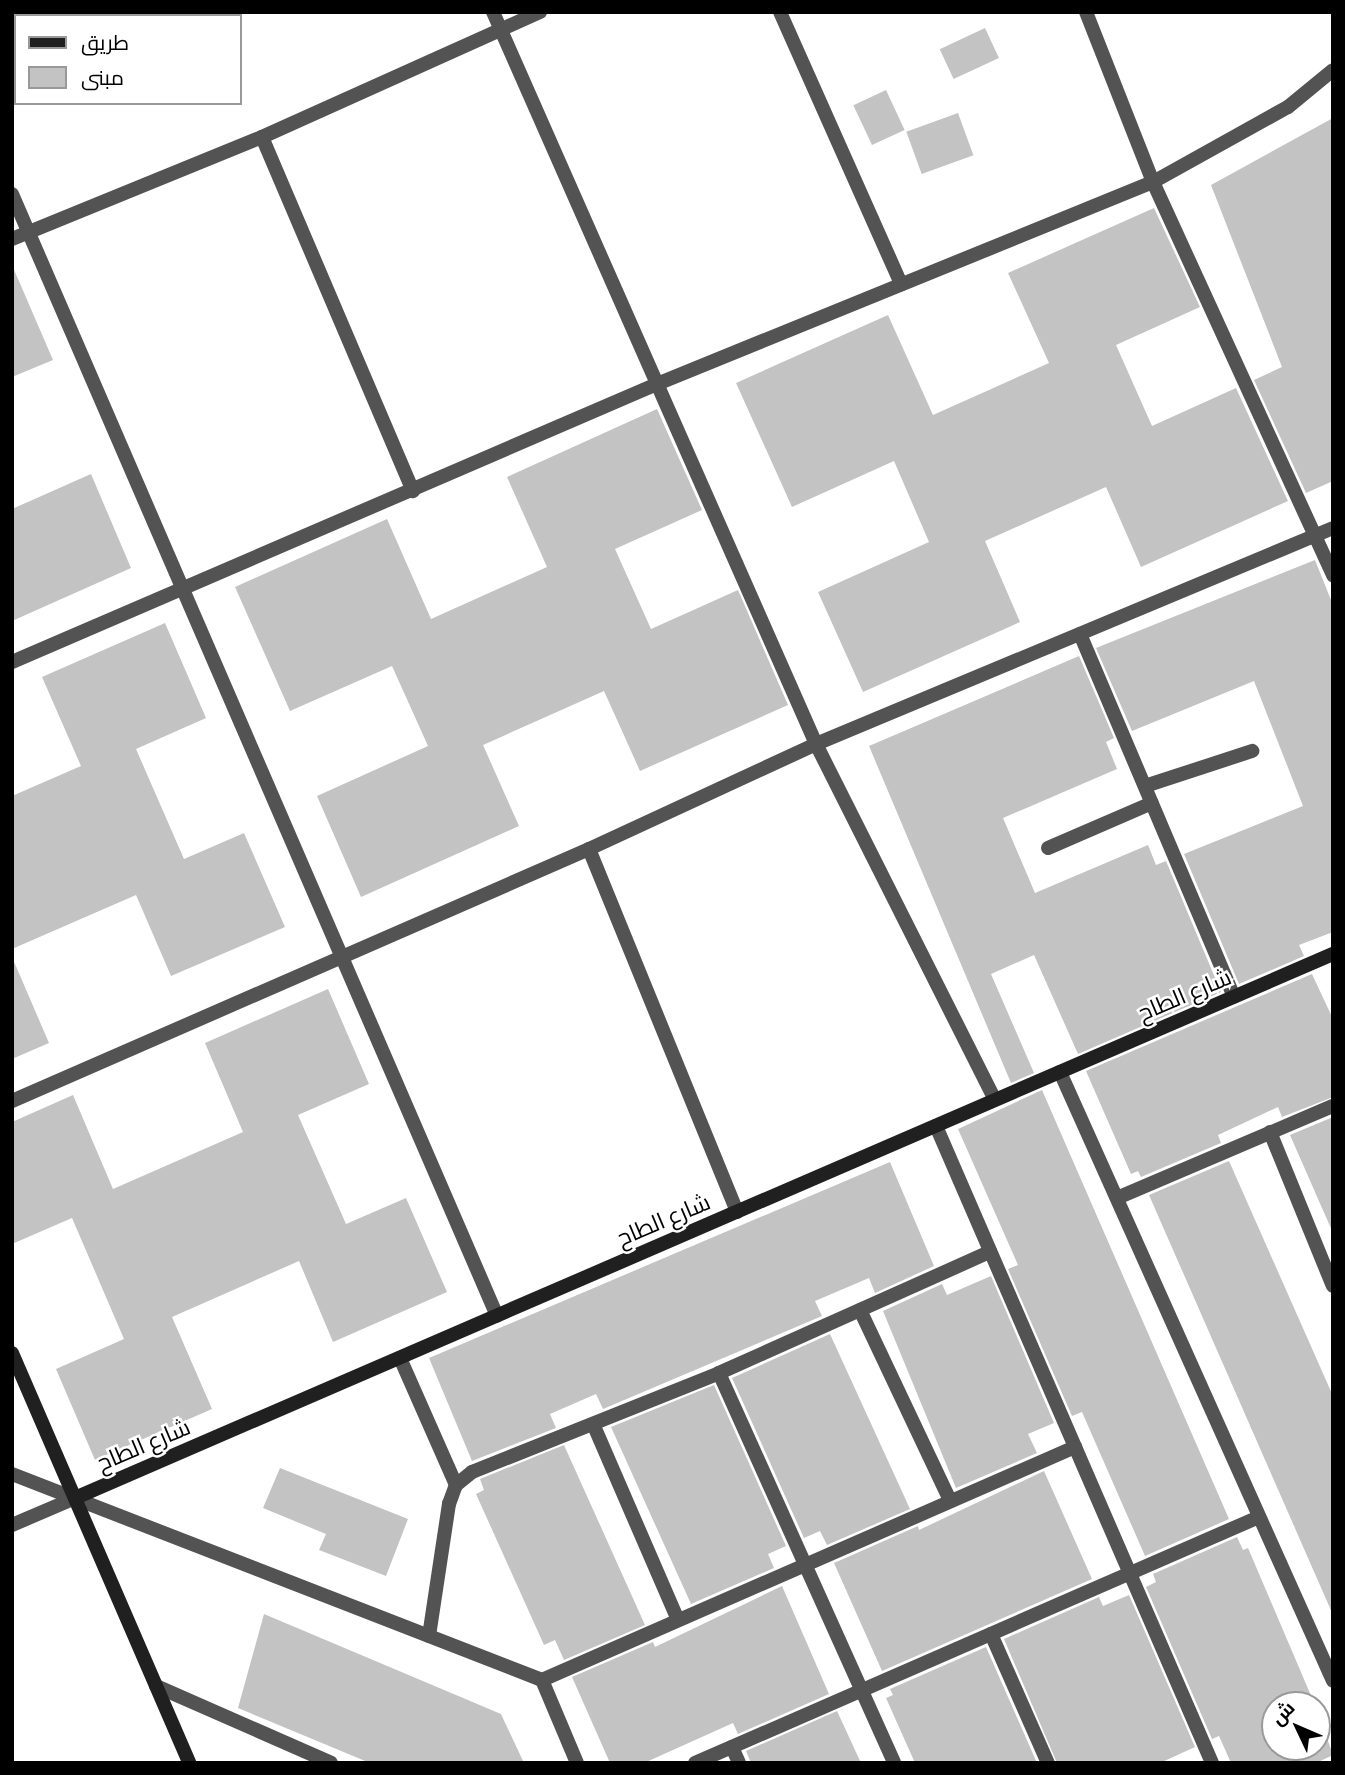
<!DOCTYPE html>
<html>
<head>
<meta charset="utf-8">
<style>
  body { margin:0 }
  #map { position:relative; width:1345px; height:1775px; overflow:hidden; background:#fff; font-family:Barlow,Cairo,sans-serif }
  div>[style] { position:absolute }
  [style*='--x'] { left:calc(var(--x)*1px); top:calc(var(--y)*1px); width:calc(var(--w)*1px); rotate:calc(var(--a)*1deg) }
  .building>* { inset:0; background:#c3c3c3; transform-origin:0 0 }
  .street>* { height:14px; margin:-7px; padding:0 7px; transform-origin:7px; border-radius:7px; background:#535353 }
  .secondary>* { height:14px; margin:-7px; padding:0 7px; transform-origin:7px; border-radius:7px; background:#202020 }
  span { translate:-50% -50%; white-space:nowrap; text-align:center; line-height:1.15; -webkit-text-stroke:5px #fff; paint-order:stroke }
  .street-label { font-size:23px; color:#000 }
  .frame { position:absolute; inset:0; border:14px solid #000; pointer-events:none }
  .legend { position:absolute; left:14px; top:14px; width:228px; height:91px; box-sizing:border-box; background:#fff; border:2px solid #999; margin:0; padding:9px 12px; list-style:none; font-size:21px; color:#000 }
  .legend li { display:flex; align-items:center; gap:14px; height:35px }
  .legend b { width:35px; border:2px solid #999 }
  .north { position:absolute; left:1261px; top:1691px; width:70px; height:70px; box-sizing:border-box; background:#fff; border:2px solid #999; border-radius:50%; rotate:314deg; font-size:19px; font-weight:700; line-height:28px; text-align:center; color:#000 }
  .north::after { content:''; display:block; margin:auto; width:24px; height:32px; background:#000; clip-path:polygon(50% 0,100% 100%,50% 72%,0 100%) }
</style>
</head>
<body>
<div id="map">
  <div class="building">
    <div style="left:985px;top:28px;width:33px;height:50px;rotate:65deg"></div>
    <div style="left:886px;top:90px;width:44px;height:36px;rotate:65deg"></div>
    <div style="left:958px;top:113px;width:45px;height:55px;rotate:70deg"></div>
    <div style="clip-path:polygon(1333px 118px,1333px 481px,1306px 493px,1254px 380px,1282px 367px,1211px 185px)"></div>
    <div style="clip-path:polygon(1154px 208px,1200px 307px,1116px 345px,1152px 426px,1236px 388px,1288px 501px,1141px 567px,1106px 487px,985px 541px,1020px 622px,863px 692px,818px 592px,929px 542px,894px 461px,792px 507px,736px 383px,888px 315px,933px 415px,1049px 363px,1008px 273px)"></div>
    <div style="clip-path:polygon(12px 265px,53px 360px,12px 377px)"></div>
    <div style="clip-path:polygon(657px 409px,702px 510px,615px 549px,651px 629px,738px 590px,788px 705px,640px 771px,604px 691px,483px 745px,519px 826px,361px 897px,317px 796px,428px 746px,392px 666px,290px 711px,235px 587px,387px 519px,431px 619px,547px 567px,507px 477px)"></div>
    <div style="clip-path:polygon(91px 474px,131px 568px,12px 621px,12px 509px)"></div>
    <div style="clip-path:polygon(1315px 560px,1333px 605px,1333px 932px,1299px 945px,1304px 956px,1239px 984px,1184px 854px,1303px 806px,1254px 681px,1132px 731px,1096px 648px)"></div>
    <div style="clip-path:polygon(165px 623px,206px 718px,136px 749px,184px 859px,244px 833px,285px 927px,171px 976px,136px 895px,12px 949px,12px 796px,81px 766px,42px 677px)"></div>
    <div style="clip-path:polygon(1079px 656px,1114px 738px,1106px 742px,1117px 769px,1003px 818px,1035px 893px,1148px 845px,1156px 865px,1166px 861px,1221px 992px,1078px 1054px,1034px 955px,991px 974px,1034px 1073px,1011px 1083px,869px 746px)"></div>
    <div style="clip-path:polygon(12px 957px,49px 1043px,12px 1059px)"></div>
    <div style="clip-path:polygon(1312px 974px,1333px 1019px,1333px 1097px,1282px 1117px,1278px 1107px,1218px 1135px,1221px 1143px,1141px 1177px,1138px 1171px,1131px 1174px,1086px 1071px)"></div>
    <div style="clip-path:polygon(328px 989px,369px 1084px,298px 1115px,346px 1224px,406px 1198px,447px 1292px,333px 1342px,299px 1261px,172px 1317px,212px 1409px,95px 1460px,56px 1369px,124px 1339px,72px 1218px,12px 1244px,12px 1122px,73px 1095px,113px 1189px,243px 1132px,205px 1043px)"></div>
    <div style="clip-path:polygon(1042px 1090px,1229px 1519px,1145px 1556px,1082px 1412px,1072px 1416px,1008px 1269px,1018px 1265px,958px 1129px)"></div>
    <div style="clip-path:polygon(1333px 1117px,1333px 1233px,1290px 1135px)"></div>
    <div style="clip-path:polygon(1229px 1161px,1333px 1396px,1333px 1615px,1149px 1195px)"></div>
    <div style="clip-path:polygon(890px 1162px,934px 1266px,875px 1293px,869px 1278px,815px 1301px,822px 1316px,603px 1409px,596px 1394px,550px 1414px,556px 1428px,472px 1461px,429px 1358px)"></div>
    <div style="clip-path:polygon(991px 1276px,1054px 1423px,1028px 1434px,1037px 1453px,956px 1488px,883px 1311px,942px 1284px,947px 1295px)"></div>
    <div style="clip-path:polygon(830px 1334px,910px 1509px,827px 1545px,820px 1531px,804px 1538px,732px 1378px)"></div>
    <div style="clip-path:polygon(714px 1385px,786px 1546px,768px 1554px,774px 1568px,691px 1604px,611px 1427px)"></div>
    <div style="clip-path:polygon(564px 1445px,645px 1625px,564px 1660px,555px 1640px,544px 1645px,476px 1494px,484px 1490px,480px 1479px)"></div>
    <div style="clip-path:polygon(280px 1468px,408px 1519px,386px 1576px,319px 1550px,326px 1534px,263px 1508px)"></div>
    <div style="clip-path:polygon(1044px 1471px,1092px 1579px,882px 1671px,834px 1563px,918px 1526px,919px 1530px)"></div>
    <div style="clip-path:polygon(1237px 1537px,1243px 1550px,1248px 1548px,1315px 1705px,1275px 1705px,1275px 1747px,1317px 1747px,1317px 1710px,1333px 1755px,1316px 1763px,1231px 1763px,1219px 1736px,1212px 1739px,1146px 1587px,1156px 1582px,1153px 1574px)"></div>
    <div style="clip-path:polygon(782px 1586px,829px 1694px,738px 1734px,733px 1723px,644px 1763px,610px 1763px,572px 1677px,653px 1642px,655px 1647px)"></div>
    <div style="clip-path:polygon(1129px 1595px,1195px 1747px,1160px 1763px,1057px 1763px,1004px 1639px,1099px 1597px,1103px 1606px)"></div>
    <div style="clip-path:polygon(264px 1614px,501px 1714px,524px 1763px,370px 1763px,238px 1708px)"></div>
    <div style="clip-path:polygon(986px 1647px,1037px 1763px,915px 1763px,886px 1698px,893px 1695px,890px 1689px)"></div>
    <div style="clip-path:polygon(837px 1711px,861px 1763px,751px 1763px,746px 1751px)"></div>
  </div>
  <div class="street">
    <div style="--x:493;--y:12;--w:800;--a:66.19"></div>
    <div style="--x:816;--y:744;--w:398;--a:63.3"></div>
    <div style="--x:780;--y:12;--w:298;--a:66"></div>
    <div style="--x:1086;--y:12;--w:183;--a:68.5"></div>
    <div style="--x:1153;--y:182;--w:433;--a:65.4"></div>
    <div style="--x:262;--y:137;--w:385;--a:66.9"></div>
    <div style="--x:12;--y:194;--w:1222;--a:66.62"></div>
    <div style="--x:12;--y:239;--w:270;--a:-22.2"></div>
    <div style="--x:262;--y:137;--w:305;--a:-24.2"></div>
    <div style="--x:1080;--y:634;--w:394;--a:67"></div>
    <div style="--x:12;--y:662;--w:702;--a:-23.32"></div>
    <div style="--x:657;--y:384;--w:536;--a:-22.16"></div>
    <div style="--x:1153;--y:182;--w:154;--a:-29.1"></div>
    <div style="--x:1288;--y:107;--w:58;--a:-39.4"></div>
    <div style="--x:1145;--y:786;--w:113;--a:-18.1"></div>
    <div style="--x:1048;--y:848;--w:113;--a:-23.4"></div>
    <div style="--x:589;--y:849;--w:392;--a:67.8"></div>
    <div style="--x:1060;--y:1072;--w:667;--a:65.85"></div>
    <div style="--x:12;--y:1101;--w:630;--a:-23.59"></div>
    <div style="--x:589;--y:849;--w:250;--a:-24.8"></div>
    <div style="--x:816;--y:744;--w:560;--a:-22.67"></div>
    <div style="--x:936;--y:1126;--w:694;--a:66.57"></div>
    <div style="--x:1270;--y:1132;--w:166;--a:67.8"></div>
    <div style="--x:1117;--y:1198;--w:235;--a:-23.1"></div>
    <div style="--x:860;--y:1310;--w:210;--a:64.7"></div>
    <div style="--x:400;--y:1358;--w:139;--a:66.2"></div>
    <div style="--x:719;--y:1373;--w:427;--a:65.8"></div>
    <div style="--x:594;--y:1426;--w:209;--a:66.6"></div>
    <div style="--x:12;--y:1474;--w:569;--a:21.24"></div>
    <div style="--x:542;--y:1680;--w:90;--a:67.1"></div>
    <div style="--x:12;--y:1525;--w:69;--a:-23.2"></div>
    <div style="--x:991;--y:1634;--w:141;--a:66.2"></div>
    <div style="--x:429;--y:1636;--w:134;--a:-81.4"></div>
    <div style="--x:449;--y:1504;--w:20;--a:-70"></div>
    <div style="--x:456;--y:1485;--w:21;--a:-39"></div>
    <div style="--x:472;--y:1472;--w:266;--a:-21.8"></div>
    <div style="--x:719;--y:1373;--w:297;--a:-24.1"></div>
    <div style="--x:542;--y:1680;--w:582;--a:-23.61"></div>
    <div style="--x:156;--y:1686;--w:191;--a:23.7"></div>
    <div style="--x:732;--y:1747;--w:17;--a:66"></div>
    <div style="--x:695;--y:1763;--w:615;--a:-23.57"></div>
  </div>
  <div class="secondary">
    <div style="--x:12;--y:1353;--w:447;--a:66.6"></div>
    <div style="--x:75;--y:1498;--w:1371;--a:-23.39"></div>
  </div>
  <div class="street-label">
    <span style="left:1184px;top:994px;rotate:-23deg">شارع الطاح</span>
    <span style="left:663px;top:1219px;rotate:-23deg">شارع الطاح</span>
    <span style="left:143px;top:1444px;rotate:-23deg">شارع الطاح</span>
  </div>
  <div class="frame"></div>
  <ul class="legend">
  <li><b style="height:9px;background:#202020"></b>طريق</li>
  <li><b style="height:19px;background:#c3c3c3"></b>مبنى</li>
  </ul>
  <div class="north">ش</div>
</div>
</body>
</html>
